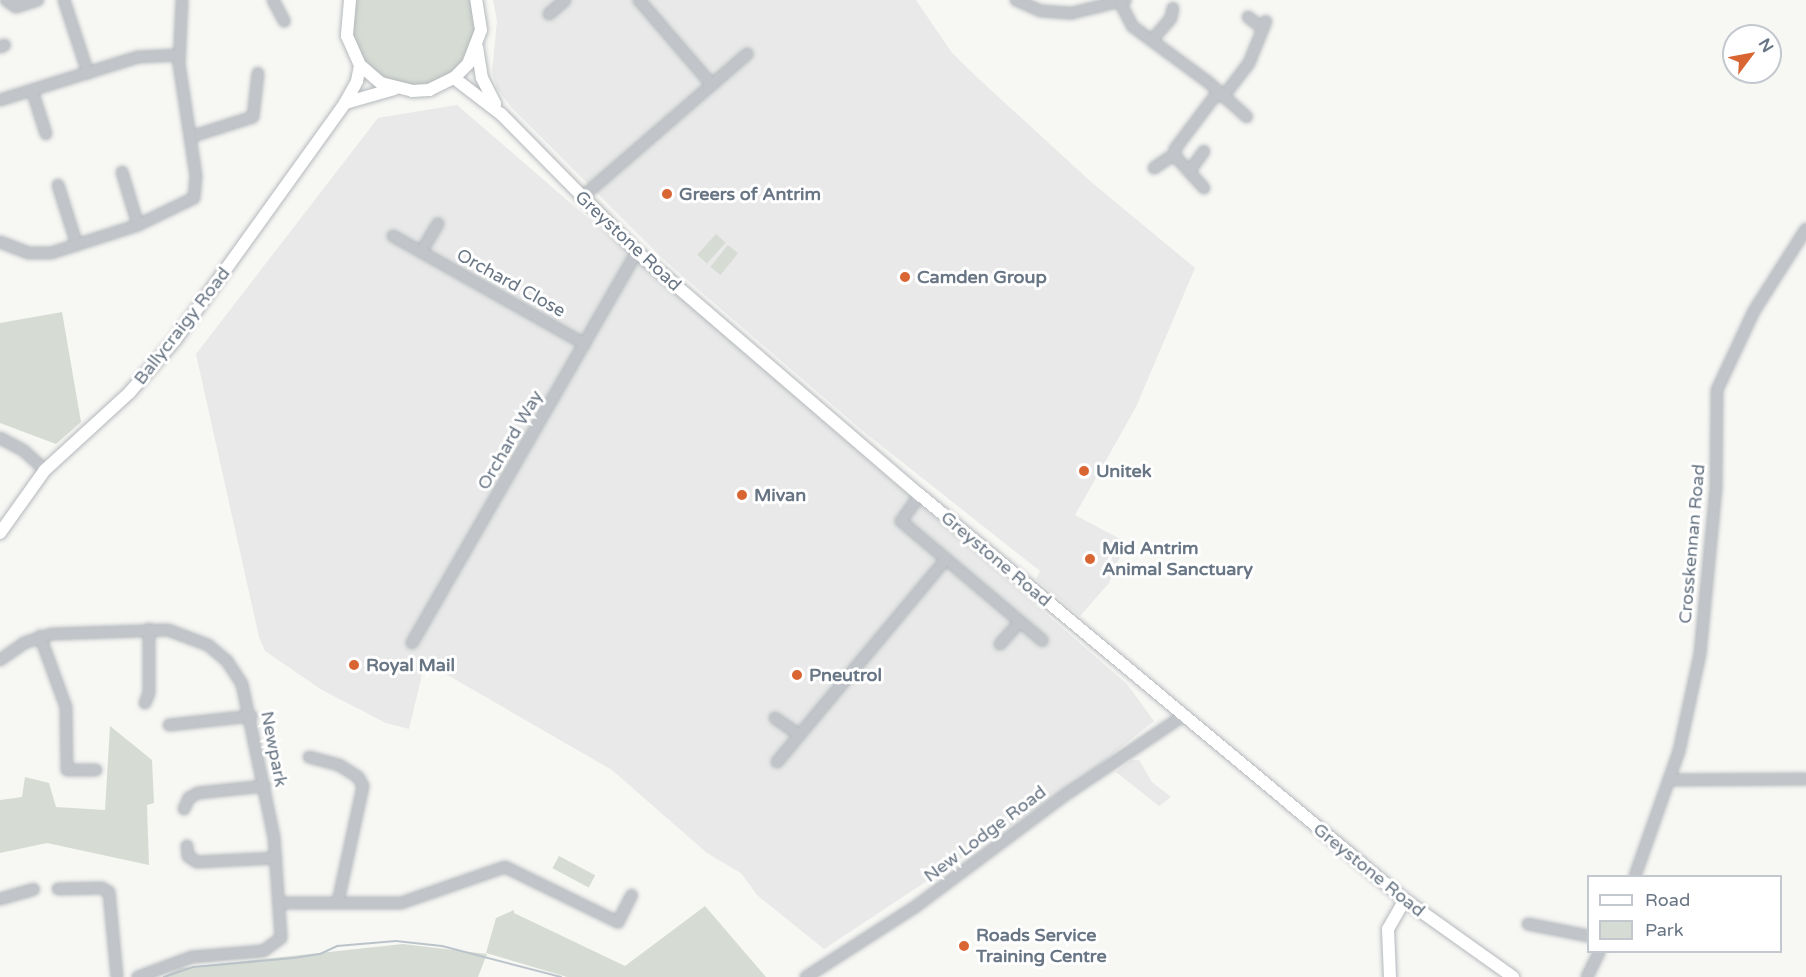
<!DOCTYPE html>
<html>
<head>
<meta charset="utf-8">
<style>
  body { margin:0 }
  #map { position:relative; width:1806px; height:977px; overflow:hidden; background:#f7f7f4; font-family:"Varela Round",sans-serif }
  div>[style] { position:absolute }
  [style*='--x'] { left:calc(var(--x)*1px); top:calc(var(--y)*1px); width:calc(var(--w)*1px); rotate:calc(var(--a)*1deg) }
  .built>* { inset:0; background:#e8e9e8 }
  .green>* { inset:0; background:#d6dcd4; transform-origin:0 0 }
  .stream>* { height:2px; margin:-1px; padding:0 1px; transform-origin:1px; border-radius:1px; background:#bbc4ca }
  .roads { filter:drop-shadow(0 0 2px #b4b8bc) drop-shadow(0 0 2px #b4b8bc) }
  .minor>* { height:10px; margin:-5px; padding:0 5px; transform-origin:5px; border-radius:5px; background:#c1c4c8 }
  .major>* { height:12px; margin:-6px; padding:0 6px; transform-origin:6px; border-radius:6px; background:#fff }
  .dots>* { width:16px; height:16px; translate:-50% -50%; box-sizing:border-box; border:3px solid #fff; border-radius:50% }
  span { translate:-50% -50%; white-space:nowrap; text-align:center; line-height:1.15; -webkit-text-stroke:6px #fff; paint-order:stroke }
  .poi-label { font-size:18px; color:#687584; font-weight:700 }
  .left { translate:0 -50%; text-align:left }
  .street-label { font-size:18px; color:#687584 }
  .legend { position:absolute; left:1587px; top:875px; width:195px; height:78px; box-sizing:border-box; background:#fff; border:2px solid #c3c8ce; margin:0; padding:8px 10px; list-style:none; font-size:18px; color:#687584 }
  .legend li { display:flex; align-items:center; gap:12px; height:30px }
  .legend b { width:30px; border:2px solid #c3c8ce }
  .north { position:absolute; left:1722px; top:24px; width:60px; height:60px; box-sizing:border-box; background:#fff; border:2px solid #c3c8ce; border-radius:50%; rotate:58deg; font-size:16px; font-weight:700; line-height:24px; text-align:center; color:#687584 }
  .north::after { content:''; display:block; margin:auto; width:21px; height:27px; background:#d96532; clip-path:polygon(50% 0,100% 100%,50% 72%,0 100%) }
</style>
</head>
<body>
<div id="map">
  <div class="built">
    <div style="clip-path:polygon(493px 0,916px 0,952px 53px,981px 81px,1090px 181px,1195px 268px,1136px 407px,1075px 515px,1122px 540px,1124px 547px,1109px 583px,1080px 616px,1036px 579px,1040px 571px,864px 432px,663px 259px,511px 107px,497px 88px,492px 73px,497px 21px)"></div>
    <div style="clip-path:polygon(457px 105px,1127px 684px,1154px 721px,1084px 777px,824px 949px,757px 895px,741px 873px,707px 853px,612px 770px,425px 662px,409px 729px,386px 723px,322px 690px,265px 651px,259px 637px,196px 354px,378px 118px)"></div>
    <div style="clip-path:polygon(1132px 760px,1139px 760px,1152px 782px,1171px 797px,1159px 806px,1116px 772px)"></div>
  </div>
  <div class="green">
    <div style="clip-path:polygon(356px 0,471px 0,476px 19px,474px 39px,466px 57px,453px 72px,435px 82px,413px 86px,392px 82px,373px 71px,360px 55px,352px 35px)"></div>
    <div style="left:716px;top:234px;width:13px;height:28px;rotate:42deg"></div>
    <div style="left:728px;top:245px;width:13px;height:28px;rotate:39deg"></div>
    <div style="clip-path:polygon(62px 312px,81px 422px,56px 444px,0 423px,0 323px)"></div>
    <div style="clip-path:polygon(110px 726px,152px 760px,154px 803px,147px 805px,149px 865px,47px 843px,0 853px,0 800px,22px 797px,25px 777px,49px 783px,56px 807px,105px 810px)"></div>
    <div style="left:559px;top:856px;width:41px;height:14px;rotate:28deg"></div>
    <div style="clip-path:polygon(705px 906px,766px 977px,567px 977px,486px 953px,496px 918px,514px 910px,514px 913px,625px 966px)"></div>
    <div style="clip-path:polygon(403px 944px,487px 954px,478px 977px,162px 977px,180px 968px)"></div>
  </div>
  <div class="stream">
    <div style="--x:164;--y:977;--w:31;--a:-19"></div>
    <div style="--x:193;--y:967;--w:101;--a:-5.1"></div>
    <div style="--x:294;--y:958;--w:26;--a:-9"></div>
    <div style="--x:320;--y:954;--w:19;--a:-25"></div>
    <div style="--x:337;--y:946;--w:59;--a:-4.8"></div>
    <div style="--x:396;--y:941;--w:46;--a:6.2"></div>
    <div style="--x:442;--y:946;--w:123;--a:14.6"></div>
  </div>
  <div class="roads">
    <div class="minor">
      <div style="--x:6;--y:0;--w:12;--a:35"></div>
      <div style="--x:16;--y:7;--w:23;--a:-18"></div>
      <div style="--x:64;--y:0;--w:77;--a:71.8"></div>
      <div style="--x:273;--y:0;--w:24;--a:62"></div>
      <div style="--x:639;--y:0;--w:112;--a:49.3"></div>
      <div style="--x:1016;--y:0;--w:27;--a:24"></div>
      <div style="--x:1041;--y:11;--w:31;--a:4"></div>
      <div style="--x:1072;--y:13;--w:55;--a:-13.8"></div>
      <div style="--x:1120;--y:2;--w:27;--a:63"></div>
      <div style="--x:1132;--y:26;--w:94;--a:36.4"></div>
      <div style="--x:1208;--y:82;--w:52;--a:41.9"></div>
      <div style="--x:549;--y:14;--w:21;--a:-41"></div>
      <div style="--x:1248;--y:17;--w:16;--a:38"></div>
      <div style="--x:1152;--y:40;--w:29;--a:-49"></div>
      <div style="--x:1171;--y:18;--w:10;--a:-79"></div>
      <div style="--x:0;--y:47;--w:5;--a:-22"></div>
      <div style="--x:32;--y:90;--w:46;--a:72.3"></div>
      <div style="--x:1223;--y:97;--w:43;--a:-52.6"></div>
      <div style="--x:1249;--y:63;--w:45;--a:-68"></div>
      <div style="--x:0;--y:100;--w:145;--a:-17.3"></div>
      <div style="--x:138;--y:57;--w:41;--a:-2.8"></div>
      <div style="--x:190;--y:137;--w:66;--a:-17.6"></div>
      <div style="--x:253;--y:117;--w:44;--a:-83.5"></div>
      <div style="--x:1154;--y:168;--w:25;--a:-34"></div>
      <div style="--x:1191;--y:169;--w:22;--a:-54"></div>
      <div style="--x:122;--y:172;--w:55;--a:73.2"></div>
      <div style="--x:58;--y:185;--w:63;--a:72.4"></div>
      <div style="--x:1204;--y:188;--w:42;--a:-132.1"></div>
      <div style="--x:1176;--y:157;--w:8;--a:-97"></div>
      <div style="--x:1175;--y:149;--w:71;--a:-53"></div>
      <div style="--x:581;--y:198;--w:220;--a:-40.9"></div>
      <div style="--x:393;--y:236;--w:220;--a:29.4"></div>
      <div style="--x:0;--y:242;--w:30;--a:21"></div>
      <div style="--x:28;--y:253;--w:23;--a:0"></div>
      <div style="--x:51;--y:253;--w:91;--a:-17.8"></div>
      <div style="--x:138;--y:225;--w:62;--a:-25.7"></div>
      <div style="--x:194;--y:198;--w:22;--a:-85"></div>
      <div style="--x:196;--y:176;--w:113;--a:-98.6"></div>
      <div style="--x:179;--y:64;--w:64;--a:-87.3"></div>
      <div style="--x:421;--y:252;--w:33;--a:-59"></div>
      <div style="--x:0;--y:438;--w:27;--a:28"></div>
      <div style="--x:24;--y:451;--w:28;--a:42"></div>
      <div style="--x:920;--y:495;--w:32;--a:126"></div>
      <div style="--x:901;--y:521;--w:185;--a:40.2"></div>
      <div style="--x:40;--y:636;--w:76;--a:69.9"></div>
      <div style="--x:66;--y:707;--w:63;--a:89.1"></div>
      <div style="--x:67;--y:770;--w:29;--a:0"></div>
      <div style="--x:412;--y:643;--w:451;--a:-60.1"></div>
      <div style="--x:1000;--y:644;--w:30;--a:-48"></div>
      <div style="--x:0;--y:660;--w:29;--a:-35"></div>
      <div style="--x:24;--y:643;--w:29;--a:-18"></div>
      <div style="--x:52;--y:634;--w:116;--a:-2"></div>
      <div style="--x:168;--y:630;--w:43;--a:20.6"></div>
      <div style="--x:208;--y:645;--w:25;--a:40"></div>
      <div style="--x:227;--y:661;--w:27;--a:57"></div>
      <div style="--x:242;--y:684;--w:156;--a:78.2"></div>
      <div style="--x:274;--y:837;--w:101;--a:86"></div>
      <div style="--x:281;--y:938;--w:22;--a:144"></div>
      <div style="--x:263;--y:951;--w:71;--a:175.2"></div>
      <div style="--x:192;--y:957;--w:58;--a:159.7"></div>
      <div style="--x:145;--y:703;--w:11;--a:-68"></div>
      <div style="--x:149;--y:693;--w:64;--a:-90"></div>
      <div style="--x:775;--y:718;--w:29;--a:35"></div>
      <div style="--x:169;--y:725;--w:83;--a:-6.2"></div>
      <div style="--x:309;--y:757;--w:31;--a:15"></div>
      <div style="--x:339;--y:765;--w:22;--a:32"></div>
      <div style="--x:358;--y:777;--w:10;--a:61"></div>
      <div style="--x:363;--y:786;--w:119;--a:102.2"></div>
      <div style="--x:777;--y:762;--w:264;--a:-50.2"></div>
      <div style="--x:1670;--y:780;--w:136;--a:-0.4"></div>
      <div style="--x:184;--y:809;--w:12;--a:-66"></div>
      <div style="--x:189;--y:798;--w:10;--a:-29"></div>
      <div style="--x:198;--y:793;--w:67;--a:-6"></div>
      <div style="--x:187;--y:846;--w:10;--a:84"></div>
      <div style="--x:188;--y:856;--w:11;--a:34"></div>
      <div style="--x:197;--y:862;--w:79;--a:-2.9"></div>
      <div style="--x:1635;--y:876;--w:133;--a:-70.6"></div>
      <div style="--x:1679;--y:751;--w:99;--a:-77.8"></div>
      <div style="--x:1700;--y:654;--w:168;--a:-84.5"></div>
      <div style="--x:1716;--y:487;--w:97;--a:-89.4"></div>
      <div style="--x:1717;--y:390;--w:87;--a:-64.9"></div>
      <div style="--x:1754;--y:311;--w:97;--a:-57.6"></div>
      <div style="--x:58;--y:889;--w:44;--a:-1.3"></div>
      <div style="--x:102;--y:888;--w:8;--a:30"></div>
      <div style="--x:109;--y:892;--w:85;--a:84.6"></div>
      <div style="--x:0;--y:899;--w:35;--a:-16"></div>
      <div style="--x:280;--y:903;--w:121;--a:0"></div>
      <div style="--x:401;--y:903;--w:110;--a:-19.1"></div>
      <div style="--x:505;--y:867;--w:126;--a:26"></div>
      <div style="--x:618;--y:922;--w:30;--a:-63"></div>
      <div style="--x:1528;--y:924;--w:61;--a:11.3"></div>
      <div style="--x:806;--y:977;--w:130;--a:-32.7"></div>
      <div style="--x:915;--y:907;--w:191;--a:-36.7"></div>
      <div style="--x:1068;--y:793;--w:138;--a:-33.8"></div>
      <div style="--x:1587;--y:977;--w:28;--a:-64"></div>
    </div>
    <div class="major">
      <div style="--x:350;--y:0;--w:36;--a:95"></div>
      <div style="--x:347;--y:36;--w:32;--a:66"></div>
      <div style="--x:360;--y:65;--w:28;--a:41"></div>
      <div style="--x:381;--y:83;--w:32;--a:14"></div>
      <div style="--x:412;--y:91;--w:17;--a:-3"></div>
      <div style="--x:429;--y:90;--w:28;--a:-26"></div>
      <div style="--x:454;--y:78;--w:20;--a:-45"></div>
      <div style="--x:468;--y:64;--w:36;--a:-69"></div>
      <div style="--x:481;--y:30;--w:30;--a:-99"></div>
      <div style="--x:477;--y:47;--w:31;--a:81"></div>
      <div style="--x:482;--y:78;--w:29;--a:63"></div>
      <div style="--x:454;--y:78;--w:59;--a:37.5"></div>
      <div style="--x:501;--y:114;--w:194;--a:45.4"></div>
      <div style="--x:637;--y:252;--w:373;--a:40.7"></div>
      <div style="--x:920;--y:495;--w:632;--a:39.86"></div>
      <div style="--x:1405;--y:900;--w:133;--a:35.5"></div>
      <div style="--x:345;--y:103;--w:51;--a:-15.9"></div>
      <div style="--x:0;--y:533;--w:77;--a:-54.5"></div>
      <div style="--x:45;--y:470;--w:115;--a:-42.5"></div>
      <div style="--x:130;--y:392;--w:69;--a:-49.1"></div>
      <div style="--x:175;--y:340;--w:292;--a:-54.3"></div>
      <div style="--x:345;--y:103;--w:25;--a:-61"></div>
      <div style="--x:357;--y:81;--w:16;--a:-79"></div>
      <div style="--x:1390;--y:977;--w:48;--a:-92.4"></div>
      <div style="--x:1388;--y:929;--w:34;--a:-60"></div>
    </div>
  </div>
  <div class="dots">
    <div style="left:667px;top:194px;background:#d96532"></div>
    <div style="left:905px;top:277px;background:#d96532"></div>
    <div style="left:1084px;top:471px;background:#d96532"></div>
    <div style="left:742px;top:495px;background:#d96532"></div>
    <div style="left:1090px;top:559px;background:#d96532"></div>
    <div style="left:354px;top:665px;background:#d96532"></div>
    <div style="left:797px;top:675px;background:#d96532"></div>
    <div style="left:964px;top:946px;background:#d96532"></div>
  </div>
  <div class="poi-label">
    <span class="left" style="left:679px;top:194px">Greers of Antrim</span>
    <span class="left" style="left:917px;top:277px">Camden Group</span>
    <span class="left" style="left:1096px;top:471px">Unitek</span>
    <span class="left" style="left:754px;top:495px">Mivan</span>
    <span class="left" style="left:1102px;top:559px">Mid Antrim<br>Animal Sanctuary</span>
    <span class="left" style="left:366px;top:665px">Royal Mail</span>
    <span class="left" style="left:809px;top:675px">Pneutrol</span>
    <span class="left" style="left:976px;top:946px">Roads Service<br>Training Centre</span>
  </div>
  <div class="street-label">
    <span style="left:628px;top:241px;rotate:43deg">Greystone Road</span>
    <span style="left:511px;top:283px;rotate:29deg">Orchard Close</span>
    <span style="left:182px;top:326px;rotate:-52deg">Ballycraigy Road</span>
    <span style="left:510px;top:440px;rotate:-60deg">Orchard Way</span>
    <span style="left:1692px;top:544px;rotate:-85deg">Crosskennan Road</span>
    <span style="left:996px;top:559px;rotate:40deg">Greystone Road</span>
    <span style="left:274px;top:749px;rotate:79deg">Newpark</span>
    <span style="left:985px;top:834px;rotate:-37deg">New Lodge Road</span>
    <span style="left:1369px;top:870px;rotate:39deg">Greystone Road</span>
  </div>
  <ul class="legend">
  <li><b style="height:8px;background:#fff"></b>Road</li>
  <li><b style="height:16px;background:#d6dcd4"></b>Park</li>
  </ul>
  <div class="north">N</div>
</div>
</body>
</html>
